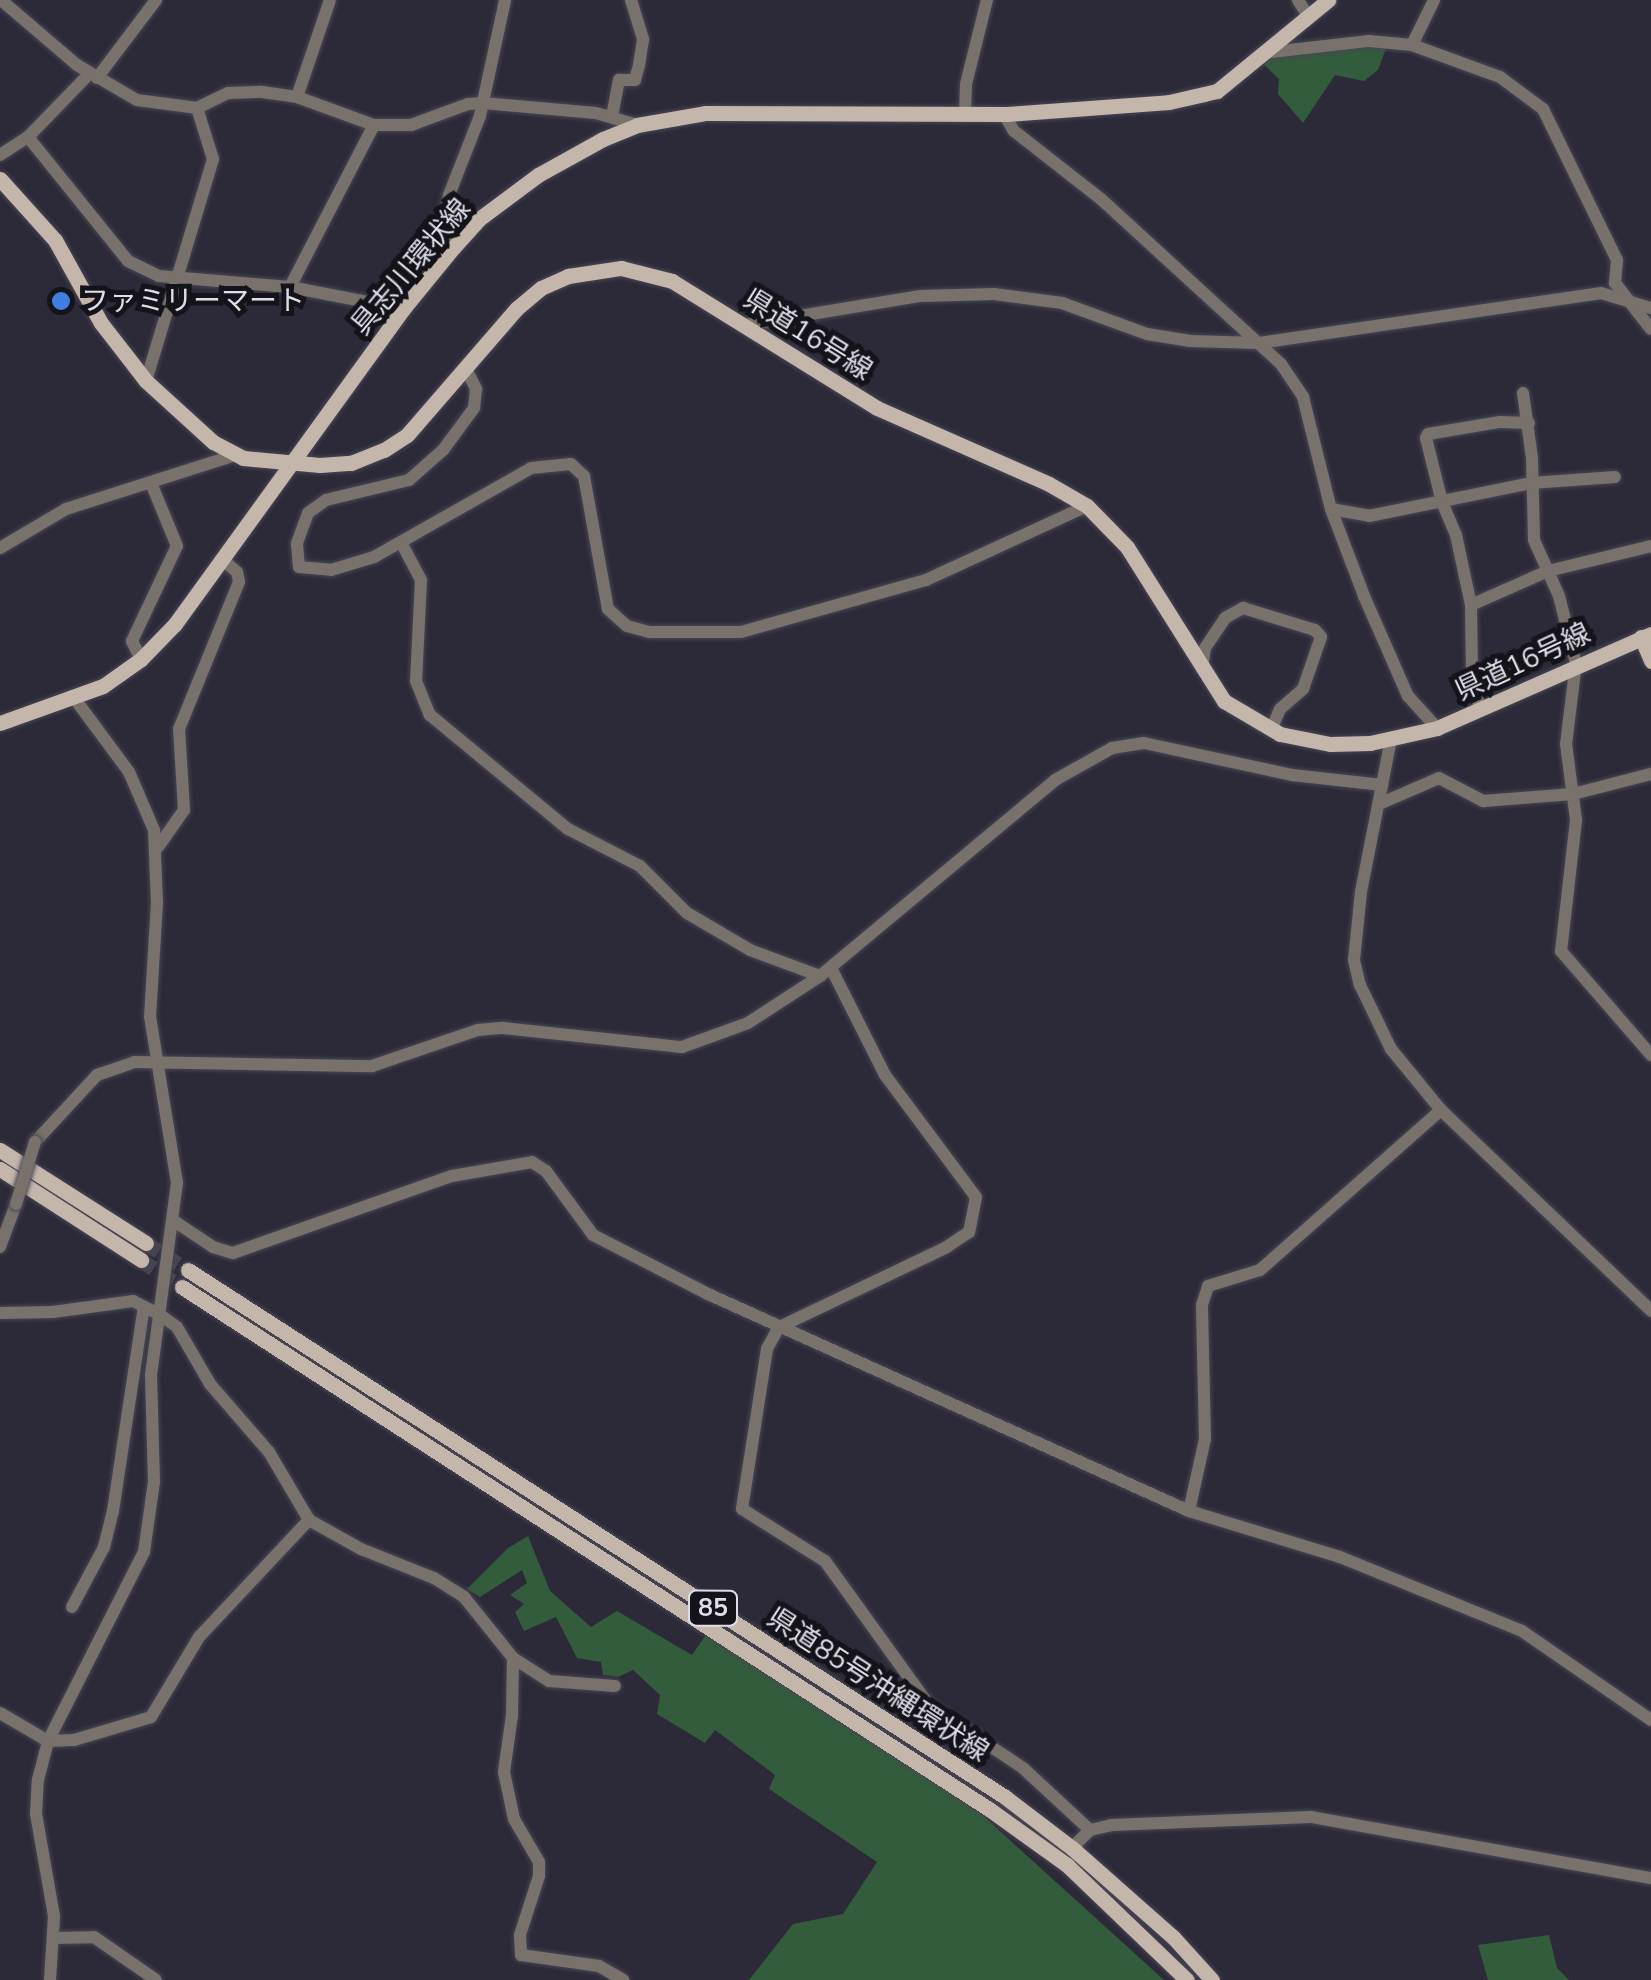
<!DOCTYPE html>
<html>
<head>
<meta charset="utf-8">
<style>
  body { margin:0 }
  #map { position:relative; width:1651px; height:1980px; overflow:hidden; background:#2c2938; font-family:"Nunito Sans","Noto Sans JP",sans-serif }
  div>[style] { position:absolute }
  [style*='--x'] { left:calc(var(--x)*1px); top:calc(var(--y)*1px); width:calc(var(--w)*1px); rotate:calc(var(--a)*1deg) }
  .green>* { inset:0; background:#335c3d }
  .major-tunnel>* { height:15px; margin-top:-7.5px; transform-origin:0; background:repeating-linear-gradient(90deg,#474452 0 15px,transparent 0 23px) }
  .roads { filter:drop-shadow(0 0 2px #494654) drop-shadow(0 0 2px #494654) }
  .minor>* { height:12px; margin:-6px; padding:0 6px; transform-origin:6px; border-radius:6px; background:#78716c }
  .major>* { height:15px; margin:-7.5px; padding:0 7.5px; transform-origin:7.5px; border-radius:7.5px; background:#c5b6ac }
  .bridges { filter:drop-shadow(0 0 2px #494654) drop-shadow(0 0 2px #494654) }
  .minor-bridge>* { height:12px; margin:-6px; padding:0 6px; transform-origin:6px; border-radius:6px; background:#78716c }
  .dots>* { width:28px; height:28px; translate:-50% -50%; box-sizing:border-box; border:5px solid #141319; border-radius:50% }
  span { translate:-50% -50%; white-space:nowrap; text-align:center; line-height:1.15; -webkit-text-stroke:10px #141319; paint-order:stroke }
  .shield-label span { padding:2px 8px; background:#141319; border:2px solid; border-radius:8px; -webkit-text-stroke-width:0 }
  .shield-label { font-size:25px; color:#dfdee8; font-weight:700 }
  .street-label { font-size:28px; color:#dfdee8 }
  .poi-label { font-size:28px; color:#dfdee8 }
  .left { translate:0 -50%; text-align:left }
</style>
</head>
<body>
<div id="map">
  <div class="green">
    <div style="clip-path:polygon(1388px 43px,1378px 70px,1364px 81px,1335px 75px,1303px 123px,1278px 94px,1279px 79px,1257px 58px)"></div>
    <div style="clip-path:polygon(528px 1536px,550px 1591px,591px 1627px,617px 1611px,692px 1655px,710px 1629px,980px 1813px,1164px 1980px,749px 1980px,793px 1924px,843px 1914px,877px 1862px,769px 1789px,775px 1775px,715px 1730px,705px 1743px,657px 1714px,660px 1695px,633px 1670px,618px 1677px,603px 1675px,601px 1662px,577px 1658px,556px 1617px,524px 1631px,515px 1612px,524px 1604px,510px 1595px,527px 1583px,522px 1570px,480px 1597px,467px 1589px,508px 1548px)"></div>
    <div style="clip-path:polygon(1549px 1935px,1557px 1968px,1569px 1980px,1488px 1980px,1478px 1945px)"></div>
  </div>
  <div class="major-tunnel">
    <div style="--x:146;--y:1243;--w:50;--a:32.7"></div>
    <div style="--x:141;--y:1260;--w:49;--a:33.4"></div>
  </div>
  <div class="roads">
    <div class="minor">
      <div style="--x:1;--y:0;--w:100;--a:40.5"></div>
      <div style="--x:77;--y:65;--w:69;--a:30.3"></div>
      <div style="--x:137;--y:100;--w:61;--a:7.6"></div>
      <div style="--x:197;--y:108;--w:34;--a:-26"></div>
      <div style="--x:228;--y:93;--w:34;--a:-2"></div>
      <div style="--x:262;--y:92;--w:35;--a:8"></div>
      <div style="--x:297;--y:97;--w:82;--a:20"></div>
      <div style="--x:374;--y:125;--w:37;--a:0"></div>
      <div style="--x:411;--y:125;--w:61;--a:-20.2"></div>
      <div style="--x:468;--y:104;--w:15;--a:-4"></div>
      <div style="--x:483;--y:103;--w:113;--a:5.1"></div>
      <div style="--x:596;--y:113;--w:43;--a:16.3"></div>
      <div style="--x:1298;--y:0;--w:19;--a:58"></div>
      <div style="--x:1412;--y:45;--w:50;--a:-63.9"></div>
      <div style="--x:1263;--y:53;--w:107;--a:-6.5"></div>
      <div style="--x:1369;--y:41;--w:43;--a:5.3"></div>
      <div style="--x:1412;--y:45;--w:94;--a:20"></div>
      <div style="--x:1500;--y:77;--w:54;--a:36.7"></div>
      <div style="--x:1543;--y:109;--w:168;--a:63.9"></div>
      <div style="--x:1617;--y:260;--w:23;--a:95"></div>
      <div style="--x:1615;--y:283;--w:58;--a:52"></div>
      <div style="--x:97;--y:78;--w:98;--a:-52.9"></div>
      <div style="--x:297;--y:97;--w:102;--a:-71.2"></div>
      <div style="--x:965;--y:114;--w:30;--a:-88"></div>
      <div style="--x:966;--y:84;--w:87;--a:-76"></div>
      <div style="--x:1004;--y:114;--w:20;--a:60"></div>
      <div style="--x:1014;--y:131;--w:110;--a:38"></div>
      <div style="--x:1101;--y:199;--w:244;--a:42.5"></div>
      <div style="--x:1281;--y:364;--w:40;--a:56"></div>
      <div style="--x:1303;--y:397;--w:115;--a:76"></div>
      <div style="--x:1331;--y:509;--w:93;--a:69.2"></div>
      <div style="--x:1364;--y:596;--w:109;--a:66.3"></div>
      <div style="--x:1408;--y:696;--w:43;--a:47.8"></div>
      <div style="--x:612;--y:116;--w:37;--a:-79"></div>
      <div style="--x:619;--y:80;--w:16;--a:0"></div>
      <div style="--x:635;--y:80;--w:16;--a:-75"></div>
      <div style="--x:639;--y:65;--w:26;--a:-81"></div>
      <div style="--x:643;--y:39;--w:41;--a:-107.1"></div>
      <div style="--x:28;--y:137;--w:159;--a:51.1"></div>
      <div style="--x:128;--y:261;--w:34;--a:26"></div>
      <div style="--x:159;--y:276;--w:131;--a:4.8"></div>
      <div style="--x:290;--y:287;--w:115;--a:11"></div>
      <div style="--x:0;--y:155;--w:33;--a:-33"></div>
      <div style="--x:28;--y:137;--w:89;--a:-45.9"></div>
      <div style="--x:453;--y:248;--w:27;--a:-110"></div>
      <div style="--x:444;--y:223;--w:28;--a:-80"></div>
      <div style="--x:449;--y:195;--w:85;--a:-68.6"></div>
      <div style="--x:480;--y:116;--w:119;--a:-77.8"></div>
      <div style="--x:290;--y:287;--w:182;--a:-62.6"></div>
      <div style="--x:745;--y:325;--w:178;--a:-9.4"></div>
      <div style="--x:921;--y:296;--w:73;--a:-1.6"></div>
      <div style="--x:994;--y:294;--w:69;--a:7.5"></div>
      <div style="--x:1062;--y:303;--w:90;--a:20"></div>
      <div style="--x:1147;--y:334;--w:44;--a:9.2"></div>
      <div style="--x:1190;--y:341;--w:69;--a:1.7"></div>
      <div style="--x:1259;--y:343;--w:346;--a:-8.3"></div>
      <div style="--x:1601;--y:293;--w:52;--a:16.7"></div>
      <div style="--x:465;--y:367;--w:25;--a:63"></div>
      <div style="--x:476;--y:389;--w:19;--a:96"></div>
      <div style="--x:474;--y:408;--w:52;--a:126.4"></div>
      <div style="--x:443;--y:450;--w:45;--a:138.6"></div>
      <div style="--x:409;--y:480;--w:85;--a:166.5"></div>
      <div style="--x:326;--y:500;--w:22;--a:144"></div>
      <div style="--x:308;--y:513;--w:33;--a:110"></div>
      <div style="--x:297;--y:544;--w:23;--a:85"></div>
      <div style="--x:299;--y:567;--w:32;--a:5"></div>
      <div style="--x:331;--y:570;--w:45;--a:-16.8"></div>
      <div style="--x:374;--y:557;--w:180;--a:-29.5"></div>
      <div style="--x:531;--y:468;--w:40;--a:-5.7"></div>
      <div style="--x:571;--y:464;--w:18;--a:43"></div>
      <div style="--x:584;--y:476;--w:135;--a:79.8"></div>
      <div style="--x:608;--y:609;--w:25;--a:42"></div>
      <div style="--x:627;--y:626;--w:24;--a:15"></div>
      <div style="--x:650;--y:632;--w:91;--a:0"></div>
      <div style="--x:741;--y:632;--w:192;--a:-15.7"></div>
      <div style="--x:926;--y:580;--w:177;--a:-24.7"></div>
      <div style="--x:146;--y:381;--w:232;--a:-73.2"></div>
      <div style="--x:213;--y:159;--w:53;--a:-107.4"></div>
      <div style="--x:1523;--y:393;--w:66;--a:82.1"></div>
      <div style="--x:1532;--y:458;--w:82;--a:88.6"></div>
      <div style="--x:1534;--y:540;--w:61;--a:65.9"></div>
      <div style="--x:1559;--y:596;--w:69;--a:75.8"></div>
      <div style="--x:1576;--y:663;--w:82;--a:97"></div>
      <div style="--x:1566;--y:744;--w:77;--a:82.5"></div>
      <div style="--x:1576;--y:820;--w:132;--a:96.5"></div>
      <div style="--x:1561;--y:951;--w:138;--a:49.1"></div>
      <div style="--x:1331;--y:509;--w:39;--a:10"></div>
      <div style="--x:1369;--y:516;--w:165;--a:-11.5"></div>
      <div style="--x:1531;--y:483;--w:84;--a:-4.1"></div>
      <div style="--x:402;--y:544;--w:41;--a:62.2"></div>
      <div style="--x:421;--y:580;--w:101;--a:92.8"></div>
      <div style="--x:416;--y:681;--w:37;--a:68"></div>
      <div style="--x:430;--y:715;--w:179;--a:39.6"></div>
      <div style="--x:568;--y:829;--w:81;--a:27.2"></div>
      <div style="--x:640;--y:866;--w:66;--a:45"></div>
      <div style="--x:687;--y:913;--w:73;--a:30.4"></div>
      <div style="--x:750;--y:950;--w:75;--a:20.4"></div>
      <div style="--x:0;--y:548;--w:77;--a:-30.6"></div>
      <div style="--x:66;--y:509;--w:177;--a:-17.7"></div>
      <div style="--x:1471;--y:605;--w:84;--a:-23.8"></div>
      <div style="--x:1548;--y:571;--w:106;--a:-13.6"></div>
      <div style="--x:141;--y:659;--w:20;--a:-117"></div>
      <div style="--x:132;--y:641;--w:105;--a:-64.7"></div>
      <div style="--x:177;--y:546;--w:68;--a:-112.4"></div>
      <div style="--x:1202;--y:669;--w:21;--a:-82"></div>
      <div style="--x:1205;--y:648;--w:36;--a:-56"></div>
      <div style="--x:1225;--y:618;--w:21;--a:-29"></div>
      <div style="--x:1243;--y:608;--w:75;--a:17"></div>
      <div style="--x:1315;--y:630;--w:9;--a:49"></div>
      <div style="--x:1321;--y:637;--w:55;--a:109.1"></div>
      <div style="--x:1303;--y:689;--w:30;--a:139"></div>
      <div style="--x:1280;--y:709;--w:23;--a:113"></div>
      <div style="--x:1480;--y:711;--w:41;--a:-101.3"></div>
      <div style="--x:1472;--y:671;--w:66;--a:-90.9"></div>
      <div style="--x:1471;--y:605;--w:72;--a:-102.1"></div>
      <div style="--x:1456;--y:535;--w:36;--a:-113"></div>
      <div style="--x:1442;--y:502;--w:66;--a:-104"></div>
      <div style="--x:1426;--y:438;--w:4;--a:-63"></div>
      <div style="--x:1428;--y:434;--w:73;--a:-9.5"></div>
      <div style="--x:1500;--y:422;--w:29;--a:2"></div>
      <div style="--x:1391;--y:739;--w:156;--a:101.1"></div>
      <div style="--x:1361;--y:892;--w:68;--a:95.9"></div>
      <div style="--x:1354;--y:960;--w:26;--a:77"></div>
      <div style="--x:1360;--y:985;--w:71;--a:64.2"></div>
      <div style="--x:1391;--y:1049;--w:79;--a:50.7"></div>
      <div style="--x:1441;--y:1110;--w:291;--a:43.7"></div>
      <div style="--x:1379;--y:804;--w:65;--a:-23.4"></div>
      <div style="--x:1439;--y:778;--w:50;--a:27.6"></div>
      <div style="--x:1483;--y:801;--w:90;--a:-4.4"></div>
      <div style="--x:1573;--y:794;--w:81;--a:-14.4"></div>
      <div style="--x:158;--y:847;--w:45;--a:-54.9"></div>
      <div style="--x:184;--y:810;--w:81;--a:-93.5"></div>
      <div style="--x:179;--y:729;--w:159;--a:-67.8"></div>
      <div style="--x:239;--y:582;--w:10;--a:-101"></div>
      <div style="--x:237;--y:572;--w:18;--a:-139"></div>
      <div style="--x:831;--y:968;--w:120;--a:63.2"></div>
      <div style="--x:885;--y:1075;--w:152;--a:53.3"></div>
      <div style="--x:976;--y:1197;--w:36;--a:101"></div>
      <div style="--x:969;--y:1232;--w:27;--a:146"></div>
      <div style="--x:947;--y:1247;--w:186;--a:154.5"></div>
      <div style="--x:779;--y:1327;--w:25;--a:119"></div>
      <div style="--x:767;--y:1349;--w:162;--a:98.9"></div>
      <div style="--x:742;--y:1509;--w:98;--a:32.1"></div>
      <div style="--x:825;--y:1561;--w:178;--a:54.2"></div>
      <div style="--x:929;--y:1705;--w:113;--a:33.8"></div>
      <div style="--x:1023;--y:1768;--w:91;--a:42.8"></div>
      <div style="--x:35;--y:1142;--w:91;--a:-47.2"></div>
      <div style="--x:97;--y:1075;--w:39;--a:-19"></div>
      <div style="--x:134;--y:1062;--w:238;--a:1"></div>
      <div style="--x:372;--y:1066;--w:112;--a:-18.8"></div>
      <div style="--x:478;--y:1030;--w:25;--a:-5"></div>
      <div style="--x:503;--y:1028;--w:180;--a:6.1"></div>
      <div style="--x:682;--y:1047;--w:70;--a:-20"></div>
      <div style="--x:748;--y:1023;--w:86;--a:-33.1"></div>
      <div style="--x:820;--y:976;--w:306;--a:-39.8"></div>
      <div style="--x:1055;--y:780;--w:65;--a:-29.3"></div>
      <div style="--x:1112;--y:748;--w:32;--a:-9"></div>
      <div style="--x:1144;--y:743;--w:151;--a:12.2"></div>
      <div style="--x:1292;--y:775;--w:91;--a:6.3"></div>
      <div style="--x:174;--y:1221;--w:47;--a:33.7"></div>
      <div style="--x:213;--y:1247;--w:21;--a:17"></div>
      <div style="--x:233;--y:1253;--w:232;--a:-19.4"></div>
      <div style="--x:452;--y:1176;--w:81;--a:-9.9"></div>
      <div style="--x:532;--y:1162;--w:17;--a:33"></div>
      <div style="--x:546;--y:1171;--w:79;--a:53.7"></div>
      <div style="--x:593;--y:1235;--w:129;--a:27.2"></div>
      <div style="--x:708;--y:1294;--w:528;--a:24.28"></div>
      <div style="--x:1189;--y:1511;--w:158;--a:16.9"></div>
      <div style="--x:1340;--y:1557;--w:196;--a:22.1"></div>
      <div style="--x:1522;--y:1631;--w:157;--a:34.6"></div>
      <div style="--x:0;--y:1247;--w:46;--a:-69.6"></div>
      <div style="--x:0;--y:1313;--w:53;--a:-1.1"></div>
      <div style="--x:53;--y:1312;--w:81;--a:-7.8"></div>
      <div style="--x:133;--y:1301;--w:29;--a:27"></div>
      <div style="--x:159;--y:1314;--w:22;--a:36"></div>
      <div style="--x:177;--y:1327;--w:66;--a:59.9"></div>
      <div style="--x:210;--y:1384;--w:90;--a:49.1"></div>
      <div style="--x:269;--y:1452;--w:79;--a:59.5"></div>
      <div style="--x:309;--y:1520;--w:60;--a:29.1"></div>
      <div style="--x:361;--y:1549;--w:79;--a:21.7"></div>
      <div style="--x:434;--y:1578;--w:36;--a:32"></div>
      <div style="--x:464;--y:1597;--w:78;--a:51.2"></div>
      <div style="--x:513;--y:1658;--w:43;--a:32.6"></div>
      <div style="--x:549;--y:1681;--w:66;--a:4.3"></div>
      <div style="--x:1189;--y:1511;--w:74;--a:-77.5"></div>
      <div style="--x:1205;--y:1439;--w:134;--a:-91.3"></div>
      <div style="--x:1202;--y:1305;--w:20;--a:-72"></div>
      <div style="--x:1208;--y:1286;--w:54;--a:-17.1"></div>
      <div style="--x:1260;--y:1270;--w:242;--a:-41.5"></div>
      <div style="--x:72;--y:1607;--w:68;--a:-61.9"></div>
      <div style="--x:104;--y:1547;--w:37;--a:-76"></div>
      <div style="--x:113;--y:1511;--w:206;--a:-81.4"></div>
      <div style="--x:513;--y:1658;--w:57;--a:91"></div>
      <div style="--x:512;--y:1715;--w:58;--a:98"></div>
      <div style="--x:504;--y:1772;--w:48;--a:78"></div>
      <div style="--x:514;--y:1819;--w:50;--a:59.8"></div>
      <div style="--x:539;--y:1862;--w:14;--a:90"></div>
      <div style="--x:539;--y:1876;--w:62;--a:107.9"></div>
      <div style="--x:520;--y:1935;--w:20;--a:87"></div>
      <div style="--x:521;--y:1955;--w:79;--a:8"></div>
      <div style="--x:599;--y:1966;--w:28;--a:30"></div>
      <div style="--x:0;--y:1713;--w:56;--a:30.3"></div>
      <div style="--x:48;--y:1741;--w:26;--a:-2"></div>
      <div style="--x:74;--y:1740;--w:80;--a:-16.6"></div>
      <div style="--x:151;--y:1717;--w:93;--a:-59"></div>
      <div style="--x:199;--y:1637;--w:161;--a:-46.8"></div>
      <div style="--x:1072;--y:1848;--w:25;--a:-45"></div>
      <div style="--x:1090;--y:1830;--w:22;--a:-13"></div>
      <div style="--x:1111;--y:1825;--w:200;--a:-2.3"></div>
      <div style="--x:1311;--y:1817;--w:345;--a:10.2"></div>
      <div style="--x:55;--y:1938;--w:39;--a:-1"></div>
      <div style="--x:94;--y:1937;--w:75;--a:34.7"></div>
      <div style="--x:50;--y:1980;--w:64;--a:-86.4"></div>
      <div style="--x:54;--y:1916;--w:104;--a:-100"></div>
      <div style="--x:36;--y:1814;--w:34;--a:-87"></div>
      <div style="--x:38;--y:1780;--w:40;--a:-75.6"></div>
      <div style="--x:48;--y:1741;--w:212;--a:-63.1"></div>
      <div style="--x:144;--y:1552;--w:71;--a:-81.9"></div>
      <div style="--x:154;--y:1482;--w:107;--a:-91.6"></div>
      <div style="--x:151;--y:1375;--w:194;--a:-82.3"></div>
      <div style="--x:177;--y:1183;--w:168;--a:-99.2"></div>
      <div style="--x:150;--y:1017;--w:113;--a:-86.5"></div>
      <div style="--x:157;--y:904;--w:74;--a:-92.3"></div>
      <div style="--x:154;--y:830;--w:63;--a:-113.3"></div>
      <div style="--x:129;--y:772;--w:91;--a:-126.5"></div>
    </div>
    <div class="major">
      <div style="--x:0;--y:179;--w:82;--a:48"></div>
      <div style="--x:55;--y:240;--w:95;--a:61"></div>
      <div style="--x:101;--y:323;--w:73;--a:52.2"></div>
      <div style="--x:146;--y:381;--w:91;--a:42.3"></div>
      <div style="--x:213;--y:442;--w:34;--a:28"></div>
      <div style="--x:243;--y:458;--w:77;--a:5.2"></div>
      <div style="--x:320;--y:465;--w:31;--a:-4"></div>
      <div style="--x:351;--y:463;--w:35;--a:-22"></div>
      <div style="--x:384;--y:450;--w:27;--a:-33"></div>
      <div style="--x:407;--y:435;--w:167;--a:-49.1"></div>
      <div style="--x:516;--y:309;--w:33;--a:-40"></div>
      <div style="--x:541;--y:288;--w:30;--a:-24"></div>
      <div style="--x:568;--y:276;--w:54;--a:-8.6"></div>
      <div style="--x:621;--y:268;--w:53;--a:14.3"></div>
      <div style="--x:672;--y:281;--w:241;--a:31.8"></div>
      <div style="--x:877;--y:408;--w:188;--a:23.8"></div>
      <div style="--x:1049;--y:484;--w:44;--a:30.1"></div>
      <div style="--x:1087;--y:506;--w:57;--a:45.7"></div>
      <div style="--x:1127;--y:547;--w:182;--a:57.8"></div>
      <div style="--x:1224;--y:701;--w:65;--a:30.5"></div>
      <div style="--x:1280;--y:734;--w:51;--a:11.3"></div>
      <div style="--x:1330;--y:744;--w:40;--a:-1.4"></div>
      <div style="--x:1370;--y:743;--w:69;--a:-12.6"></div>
      <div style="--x:1437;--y:728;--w:234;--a:-23.7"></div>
      <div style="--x:1641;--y:637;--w:26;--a:67"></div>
      <div style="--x:0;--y:723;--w:109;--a:-19.8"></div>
      <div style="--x:103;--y:686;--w:47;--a:-35.4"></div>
      <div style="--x:141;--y:659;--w:49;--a:-45.8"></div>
      <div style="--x:175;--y:624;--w:389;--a:-54.1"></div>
      <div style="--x:403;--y:309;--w:79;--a:-50.7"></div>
      <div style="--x:453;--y:248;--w:39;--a:-48"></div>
      <div style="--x:479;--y:219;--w:74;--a:-36.7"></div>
      <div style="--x:538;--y:175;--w:74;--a:-29"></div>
      <div style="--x:603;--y:139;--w:37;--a:-22"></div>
      <div style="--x:637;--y:125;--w:69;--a:-10"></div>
      <div style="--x:705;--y:113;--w:302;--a:0.2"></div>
      <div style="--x:1007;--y:114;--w:162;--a:-4.2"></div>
      <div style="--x:1169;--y:102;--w:49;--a:-12.9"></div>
      <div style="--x:1217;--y:91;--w:144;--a:-39.3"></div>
      <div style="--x:0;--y:1150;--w:173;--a:32.5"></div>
      <div style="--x:0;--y:1169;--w:168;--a:32.8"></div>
      <div style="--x:188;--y:1270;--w:972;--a:32.82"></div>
      <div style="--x:1005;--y:1797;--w:84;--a:37.3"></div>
      <div style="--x:1072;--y:1848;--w:135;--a:41.4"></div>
      <div style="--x:1173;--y:1937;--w:58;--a:47.8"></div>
      <div style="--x:182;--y:1287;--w:961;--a:32.9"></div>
      <div style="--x:989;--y:1809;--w:96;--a:35.7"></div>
      <div style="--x:1067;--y:1865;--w:166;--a:43.8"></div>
    </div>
  </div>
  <div class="bridges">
    <div class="minor-bridge">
      <div style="--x:16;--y:1204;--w:65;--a:-73"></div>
    </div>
  </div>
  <div class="dots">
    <div style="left:61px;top:301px;background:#3f7fe0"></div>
  </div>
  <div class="shield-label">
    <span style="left:713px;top:1608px">85</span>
  </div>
  <div class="street-label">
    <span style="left:411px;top:267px;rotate:-50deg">具志川環状線</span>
    <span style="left:808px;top:335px;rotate:32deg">県道16号線</span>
    <span style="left:1523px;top:662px;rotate:-25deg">県道16号線</span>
    <span style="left:878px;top:1685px;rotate:33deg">県道85号沖縄環状線</span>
  </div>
  <div class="poi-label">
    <span class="left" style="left:81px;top:301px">ファミリーマート</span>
  </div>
</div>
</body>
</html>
